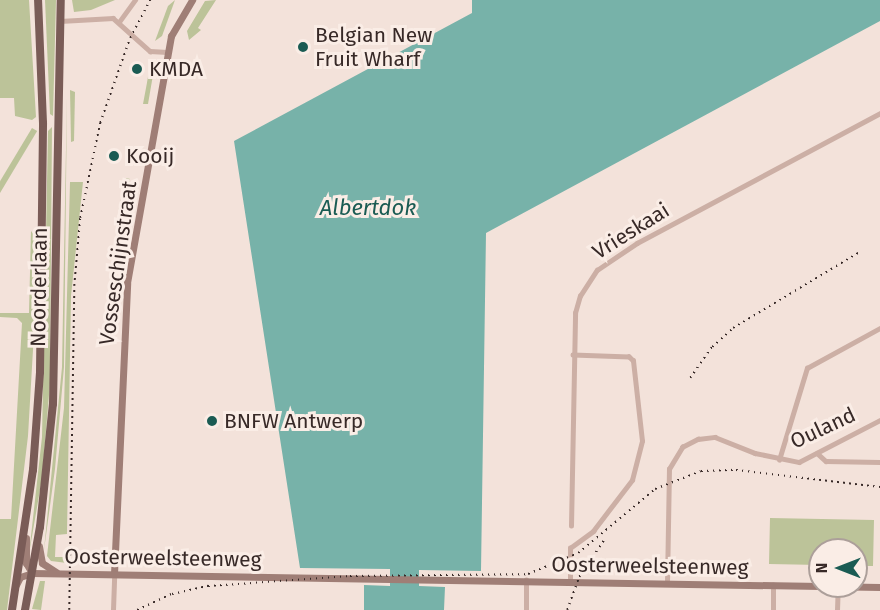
<!DOCTYPE html>
<html>
<head>
<meta charset="utf-8">
<style>
  body { margin:0 }
  #map { position:relative; width:880px; height:610px; overflow:hidden; background:#f3e2da; font-family:"Fira Sans",sans-serif }
  div>[style] { position:absolute }
  [style*='--x'] { left:calc(var(--x)*1px); top:calc(var(--y)*1px); width:calc(var(--w)*1px); rotate:calc(var(--a)*1deg) }
  .green>* { inset:0; background:#bcc399; transform-origin:0 0 }
  .water>* { inset:0; background:#77b2a9 }
  .street>* { height:4.5px; margin:-2.25px; padding:0 2.25px; transform-origin:2.25px; border-radius:2.25px; background:#ccafa5 }
  .secondary>* { height:7px; margin:-3.5px; padding:0 3.5px; transform-origin:3.5px; border-radius:3.5px; background:#9f7e76 }
  .primary>* { height:8px; margin:-4px; padding:0 4px; transform-origin:4px; border-radius:4px; background:#7a5c57 }
  .rail>* { height:1.5px; margin-top:-0.75px; transform-origin:0; background:repeating-linear-gradient(90deg,#372927 0 1.5px,transparent 0 6px) }
  .dots>* { width:16px; height:16px; translate:-50% -50%; box-sizing:border-box; border:3px solid #faede6; border-radius:50% }
  span { translate:-50% -50%; white-space:nowrap; text-align:center; line-height:1.15; -webkit-text-stroke:6px #faede6; paint-order:stroke }
  .poi-label { font-size:21px; color:#372927 }
  .left { translate:0 -50%; text-align:left }
  .street-label { font-size:21px; color:#372927 }
  .water-label { font-size:22px; color:#1a5b53; font-style:italic }
  .north { position:absolute; left:808px; top:538px; width:60px; height:60px; box-sizing:border-box; background:#faede6; border:2px solid #ac9f9a; border-radius:50%; rotate:270deg; font-size:16px; font-weight:700; line-height:24px; text-align:center; color:#372927 }
  .north::after { content:''; display:block; margin:auto; width:21px; height:27px; background:#1a5b53; clip-path:polygon(50% 0,100% 100%,50% 72%,0 100%) }
</style>
</head>
<body>
<div id="map">
  <div class="green">
    <div style="clip-path:polygon(0 0,29px 0,36px 117px,32px 120px,15px 116px,14px 98px,0 98px)"></div>
    <div style="clip-path:polygon(45px 0,56px 0,53px 116px,50px 114px)"></div>
    <div style="clip-path:polygon(72px 0,115px 0,91px 10px,74px 12px)"></div>
    <div style="clip-path:polygon(175px 0,162px 36px,155px 41px,168px 6px)"></div>
    <div style="clip-path:polygon(216px 0,198px 28px,201px 30px,189px 40px,187px 31px,205px 1px)"></div>
    <div style="clip-path:polygon(151px 61px,154px 69px,148px 104px,143px 104px)"></div>
    <div style="clip-path:polygon(70px 90px,75px 92px,74px 141px,71px 142px)"></div>
    <div style="clip-path:polygon(67px 94px,64px 367px,55px 469px,44px 550px,62px 367px)"></div>
    <div style="clip-path:polygon(52px 127px,50px 383px,42px 478px,29px 554px,42px 437px,48px 131px)"></div>
    <div style="left:32px;top:128px;width:6px;height:97px;rotate:31deg"></div>
    <div style="clip-path:polygon(126px 178px,130px 179px,130px 186px,118px 212px)"></div>
    <div style="clip-path:polygon(70px 182px,83px 182px,71px 296px,67px 534px,56px 535px,55px 557px,67px 557px,67px 563px,51px 561px,47px 556px,64px 408px)"></div>
    <div style="clip-path:polygon(31px 231px,35px 236px,35px 315px,28px 436px,7px 610px,0 610px,0 519px,11px 519px,22px 323px,17px 318px,0 317px,0 313px,29px 313px)"></div>
    <div style="clip-path:polygon(770px 518px,874px 520px,873px 566px,856px 566px,856px 550px,820px 550px,820px 565px,769px 564px)"></div>
    <div style="clip-path:polygon(40px 581px,45px 581px,41px 610px,32px 609px)"></div>
  </div>
  <div class="water">
    <div style="clip-path:polygon(472px 0,880px 0,880px 21px,486px 233px,481px 571px,419px 570px,419px 586px,445px 587px,444px 610px,364px 610px,364px 585px,390px 586px,390px 569px,300px 568px,234px 141px,472px 13px)"></div>
  </div>
  <div class="street">
    <div style="--x:60;--y:21;--w:53;--a:-3.2"></div>
    <div style="--x:113;--y:18;--w:50;--a:41.7"></div>
    <div style="--x:150;--y:51;--w:17;--a:3"></div>
    <div style="--x:119;--y:22;--w:27;--a:-54"></div>
    <div style="--x:817;--y:453;--w:12;--a:42"></div>
    <div style="--x:826;--y:461;--w:54;--a:1.1"></div>
    <div style="--x:779;--y:460;--w:96;--a:-73.1"></div>
    <div style="--x:807;--y:368;--w:83;--a:-28.7"></div>
    <div style="--x:571;--y:526;--w:213;--a:-88.9"></div>
    <div style="--x:575;--y:313;--w:18;--a:-74"></div>
    <div style="--x:580;--y:296;--w:31;--a:-57"></div>
    <div style="--x:597;--y:270;--w:48;--a:-34"></div>
    <div style="--x:637;--y:243;--w:276;--a:-28.1"></div>
    <div style="--x:570;--y:582;--w:34;--a:-90"></div>
    <div style="--x:570;--y:548;--w:29;--a:-36"></div>
    <div style="--x:593;--y:531;--w:64;--a:-52.6"></div>
    <div style="--x:632;--y:480;--w:40;--a:-75.6"></div>
    <div style="--x:642;--y:441;--w:81;--a:-96.4"></div>
    <div style="--x:633;--y:361;--w:6;--a:-135"></div>
    <div style="--x:629;--y:357;--w:56;--a:-178"></div>
    <div style="--x:667;--y:583;--w:114;--a:-89"></div>
    <div style="--x:669;--y:469;--w:26;--a:-59"></div>
    <div style="--x:682;--y:447;--w:18;--a:-27"></div>
    <div style="--x:698;--y:439;--w:17;--a:-7"></div>
    <div style="--x:715;--y:437;--w:43;--a:21.8"></div>
    <div style="--x:755;--y:453;--w:45;--a:11.6"></div>
    <div style="--x:799;--y:462;--w:91;--a:-27.4"></div>
    <div style="--x:113;--y:610;--w:36;--a:-88"></div>
    <div style="--x:526;--y:610;--w:30;--a:-90"></div>
    <div style="--x:773;--y:610;--w:25;--a:-90"></div>
    <div style="--x:837;--y:610;--w:24;--a:-88"></div>
  </div>
  <div class="secondary">
    <div style="--x:26;--y:538;--w:25;--a:90"></div>
    <div style="--x:26;--y:563;--w:12;--a:59"></div>
    <div style="--x:39;--y:546;--w:17;--a:80"></div>
    <div style="--x:42;--y:563;--w:17;--a:33"></div>
    <div style="--x:114;--y:574;--w:291;--a:-87.4"></div>
    <div style="--x:127;--y:283;--w:251;--a:-79.9"></div>
    <div style="--x:171;--y:36;--w:42;--a:-59.7"></div>
    <div style="--x:16;--y:585;--w:9;--a:-63"></div>
    <div style="--x:20;--y:577;--w:13;--a:-18"></div>
    <div style="--x:32;--y:573;--w:848;--a:0.95"></div>
  </div>
  <div class="primary">
    <div style="--x:12;--y:610;--w:142;--a:-81.5"></div>
    <div style="--x:33;--y:470;--w:98;--a:-85.9"></div>
    <div style="--x:40;--y:372;--w:249;--a:-89.3"></div>
    <div style="--x:43;--y:123;--w:123;--a:-92.3"></div>
    <div style="--x:25;--y:610;--w:84;--a:-79.8"></div>
    <div style="--x:40;--y:527;--w:124;--a:-84"></div>
    <div style="--x:53;--y:404;--w:404;--a:-88.9"></div>
  </div>
  <div class="rail">
    <div style="--x:690;--y:378;--w:38;--a:-55"></div>
    <div style="--x:712;--y:347;--w:28;--a:-42"></div>
    <div style="--x:733;--y:328;--w:146;--a:-31"></div>
    <div style="--x:69;--y:610;--w:324;--a:-89.1"></div>
    <div style="--x:74;--y:286;--w:68;--a:-85"></div>
    <div style="--x:80;--y:218;--w:97;--a:-78.1"></div>
    <div style="--x:100;--y:123;--w:90;--a:-70.6"></div>
    <div style="--x:130;--y:38;--w:43;--a:-62.2"></div>
    <div style="--x:137;--y:610;--w:38;--a:-25"></div>
    <div style="--x:172;--y:594;--w:37;--a:-13"></div>
    <div style="--x:208;--y:586;--w:142;--a:-4"></div>
    <div style="--x:350;--y:576;--w:178;--a:-0.6"></div>
    <div style="--x:528;--y:574;--w:54;--a:-22.8"></div>
    <div style="--x:578;--y:553;--w:100;--a:-39.7"></div>
    <div style="--x:655;--y:489;--w:49;--a:-21.4"></div>
    <div style="--x:701;--y:471;--w:35;--a:-2"></div>
    <div style="--x:736;--y:470;--w:145;--a:6.7"></div>
    <div style="--x:567;--y:610;--w:35;--a:-70"></div>
    <div style="--x:579;--y:577;--w:45;--a:-56"></div>
  </div>
  <div class="dots">
    <div style="left:303px;top:47px;background:#1a5b53"></div>
    <div style="left:137px;top:69px;background:#1a5b53"></div>
    <div style="left:114px;top:156px;background:#1a5b53"></div>
    <div style="left:212px;top:421px;background:#1a5b53"></div>
  </div>
  <div class="poi-label">
    <span class="left" style="left:315px;top:47px">Belgian New<br>Fruit Wharf</span>
    <span class="left" style="left:149px;top:69px">KMDA</span>
    <span class="left" style="left:126px;top:156px">Kooij</span>
    <span class="left" style="left:224px;top:421px">BNFW Antwerp</span>
  </div>
  <div class="street-label">
    <span style="left:631px;top:231px;rotate:-32deg">Vrieskaai</span>
    <span style="left:118px;top:263px;rotate:-82deg">Vosseschijnstraat</span>
    <span style="left:39px;top:287px;rotate:-89deg">Noorderlaan</span>
    <span style="left:823px;top:428px;rotate:-25deg">Ouland</span>
    <span style="left:163px;top:558px;rotate:1deg">Oosterweelsteenweg</span>
    <span style="left:650px;top:566px;rotate:1deg">Oosterweelsteenweg</span>
  </div>
  <div class="water-label">
    <span style="left:368px;top:208px">Albertdok</span>
  </div>
  <div class="north">N</div>
</div>
</body>
</html>
